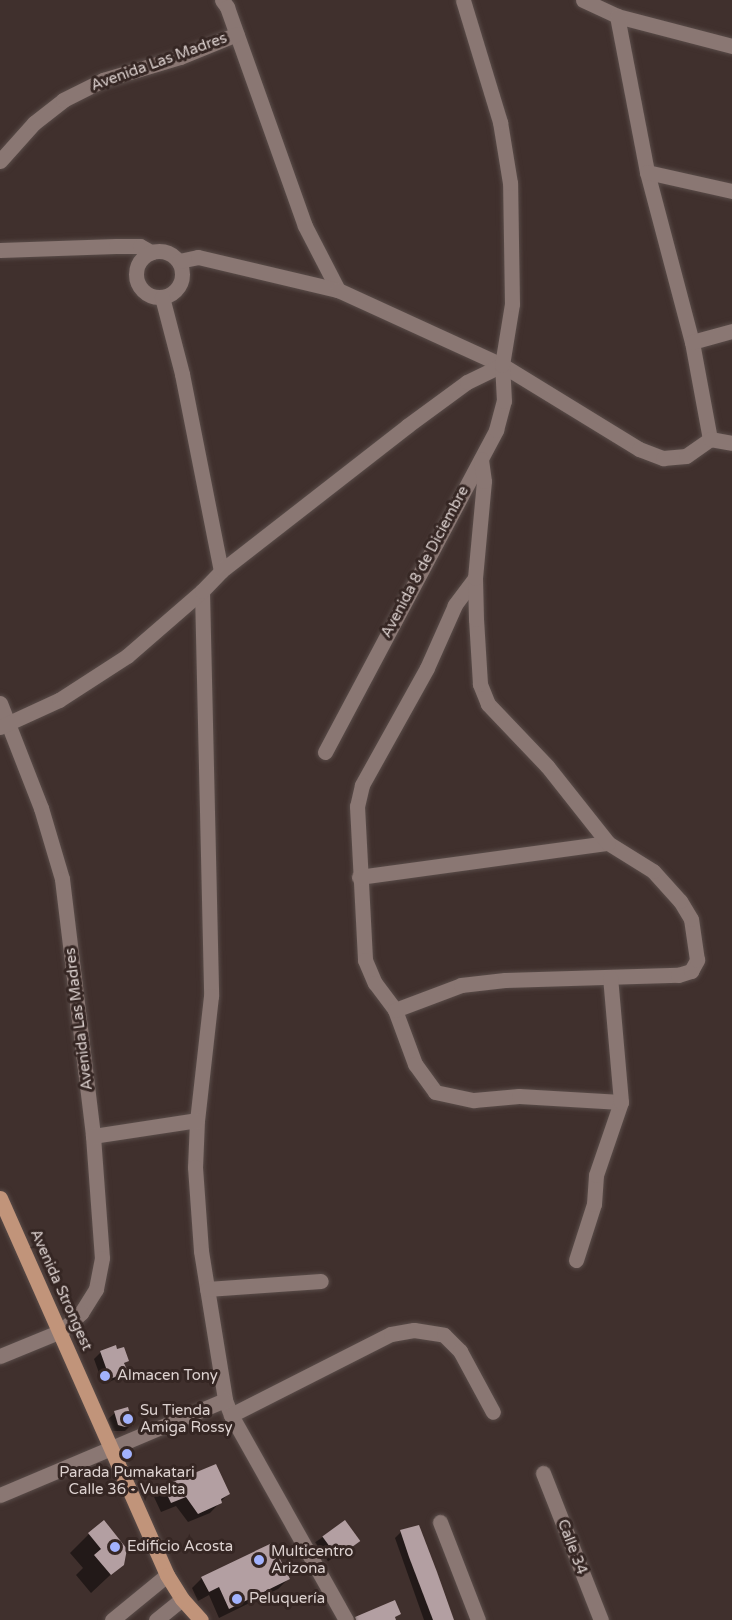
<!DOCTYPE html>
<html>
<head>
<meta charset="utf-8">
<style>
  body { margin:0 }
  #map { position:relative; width:732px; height:1620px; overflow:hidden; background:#40302d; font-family:"Varela Round",sans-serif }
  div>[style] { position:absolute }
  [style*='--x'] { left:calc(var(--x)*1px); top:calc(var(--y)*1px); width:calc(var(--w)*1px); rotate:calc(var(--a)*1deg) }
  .shadow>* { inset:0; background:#0007; transform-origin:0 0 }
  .building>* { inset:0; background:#b39fa2; transform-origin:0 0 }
  .roads { filter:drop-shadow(0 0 2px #594c49) drop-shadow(0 0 2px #594c49) }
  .minor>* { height:15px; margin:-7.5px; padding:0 7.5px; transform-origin:7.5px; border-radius:7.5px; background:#8a7773 }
  .minor>.ring { margin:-7.5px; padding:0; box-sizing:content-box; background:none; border:15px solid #8a7773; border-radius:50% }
  .major>* { height:15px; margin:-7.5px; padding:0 7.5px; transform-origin:7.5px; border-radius:7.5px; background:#c1947a }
  .dots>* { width:16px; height:16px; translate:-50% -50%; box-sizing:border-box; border:3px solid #352623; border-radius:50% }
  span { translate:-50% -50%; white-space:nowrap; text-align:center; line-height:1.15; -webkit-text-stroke:6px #352623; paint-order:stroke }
  .street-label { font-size:15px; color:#ddd2d0 }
  .poi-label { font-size:15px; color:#ddd2d0 }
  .left { translate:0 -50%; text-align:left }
</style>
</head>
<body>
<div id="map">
  <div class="shadow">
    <div style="clip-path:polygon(117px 1351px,127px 1361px,123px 1365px,126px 1372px,119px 1378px,103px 1384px,94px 1359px,101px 1352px)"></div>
    <div style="clip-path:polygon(115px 1413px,132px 1424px,125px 1431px,112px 1431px,108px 1419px)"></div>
    <div style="clip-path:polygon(216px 1466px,228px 1494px,210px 1513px,188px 1522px,176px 1506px,161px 1512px,154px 1497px,163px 1488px)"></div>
    <div style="left:345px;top:1522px;width:23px;height:36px;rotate:56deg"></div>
    <div style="clip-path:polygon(401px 1532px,452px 1620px,424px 1620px,395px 1538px)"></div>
    <div style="clip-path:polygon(89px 1534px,122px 1564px,91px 1593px,76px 1575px,83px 1568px,70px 1553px)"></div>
    <div style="clip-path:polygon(202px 1578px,288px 1579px,278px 1589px,219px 1618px,209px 1595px,198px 1601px,192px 1588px)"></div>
  </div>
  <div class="building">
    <div style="clip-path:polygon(116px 1345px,117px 1349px,124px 1347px,129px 1361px,124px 1363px,128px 1372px,110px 1379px,100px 1351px)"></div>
    <div style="clip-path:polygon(128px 1407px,133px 1425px,125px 1427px,118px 1425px,114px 1411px)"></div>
    <div style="clip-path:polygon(216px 1464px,230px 1494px,221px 1499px,222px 1503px,198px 1514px,186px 1497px,171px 1503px,163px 1486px)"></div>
    <div style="clip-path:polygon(104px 1520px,127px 1549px,124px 1565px,111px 1575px,94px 1555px,101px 1549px,88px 1533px)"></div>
    <div style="left:345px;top:1520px;width:26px;height:28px;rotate:54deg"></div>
    <div style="clip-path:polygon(419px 1525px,437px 1572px,454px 1620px,433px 1620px,409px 1557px,400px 1530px)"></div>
    <div style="clip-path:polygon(272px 1543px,290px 1579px,229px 1609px,219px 1587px,209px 1592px,201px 1577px)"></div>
    <div style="clip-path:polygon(395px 1600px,401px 1614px,395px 1617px,396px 1620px,356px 1620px,355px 1617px)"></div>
  </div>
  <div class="roads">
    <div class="minor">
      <div style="--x:222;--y:0;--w:9;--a:54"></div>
      <div style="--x:227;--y:7;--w:232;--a:70.4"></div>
      <div style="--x:305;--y:226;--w:72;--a:62.7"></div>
      <div style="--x:583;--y:0;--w:38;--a:25"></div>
      <div style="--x:617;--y:16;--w:119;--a:14.6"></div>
      <div style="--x:617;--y:16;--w:159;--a:79.1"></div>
      <div style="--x:647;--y:172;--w:176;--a:75.2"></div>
      <div style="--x:692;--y:342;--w:99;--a:79.5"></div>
      <div style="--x:0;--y:161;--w:51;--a:-48.2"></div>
      <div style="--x:34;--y:123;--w:37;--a:-38"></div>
      <div style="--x:63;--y:100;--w:45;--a:-26.6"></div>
      <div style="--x:103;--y:80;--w:80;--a:-16.6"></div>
      <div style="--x:180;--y:57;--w:61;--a:-22"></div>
      <div style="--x:647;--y:172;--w:87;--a:12.6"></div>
      <div style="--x:0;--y:250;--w:116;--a:-2"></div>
      <div style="--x:116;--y:246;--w:24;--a:0"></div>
      <div style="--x:140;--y:246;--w:13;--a:29"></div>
      <div class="ring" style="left:136px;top:251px;width:31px;height:31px"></div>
      <div style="--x:179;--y:261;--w:19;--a:-12"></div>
      <div style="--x:198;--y:257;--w:144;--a:13.3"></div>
      <div style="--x:338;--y:290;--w:180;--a:24.6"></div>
      <div style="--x:502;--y:365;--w:161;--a:31.5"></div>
      <div style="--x:639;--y:449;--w:26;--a:21"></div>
      <div style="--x:663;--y:458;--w:23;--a:-5"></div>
      <div style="--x:686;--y:456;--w:29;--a:-35"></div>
      <div style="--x:710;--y:439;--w:22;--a:10"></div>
      <div style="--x:162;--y:297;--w:80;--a:75.4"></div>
      <div style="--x:182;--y:374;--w:201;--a:78.8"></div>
      <div style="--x:692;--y:342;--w:41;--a:-15.4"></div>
      <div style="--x:475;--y:578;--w:34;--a:127"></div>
      <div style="--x:455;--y:605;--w:69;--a:114"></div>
      <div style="--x:427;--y:668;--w:134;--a:119.1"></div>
      <div style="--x:362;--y:785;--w:22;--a:103"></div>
      <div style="--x:357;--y:806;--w:154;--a:87"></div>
      <div style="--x:365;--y:960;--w:25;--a:67"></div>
      <div style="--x:375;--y:983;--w:34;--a:53"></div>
      <div style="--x:395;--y:1010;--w:58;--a:69.7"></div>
      <div style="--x:415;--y:1064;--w:34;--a:54"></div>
      <div style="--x:435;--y:1092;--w:40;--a:12"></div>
      <div style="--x:474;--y:1100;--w:45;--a:-5.1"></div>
      <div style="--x:519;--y:1096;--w:102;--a:3.4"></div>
      <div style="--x:202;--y:591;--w:405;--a:88.7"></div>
      <div style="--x:211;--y:996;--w:125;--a:96.4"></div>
      <div style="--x:197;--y:1120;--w:47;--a:92.4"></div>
      <div style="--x:195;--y:1167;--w:84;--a:85.9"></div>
      <div style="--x:201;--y:1251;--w:151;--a:80.8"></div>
      <div style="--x:225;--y:1400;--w:16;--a:68"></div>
      <div style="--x:231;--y:1415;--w:235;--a:60.7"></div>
      <div style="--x:0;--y:703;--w:113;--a:68.7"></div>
      <div style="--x:41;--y:808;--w:74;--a:73.5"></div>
      <div style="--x:62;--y:879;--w:259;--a:83.1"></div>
      <div style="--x:93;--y:1136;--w:122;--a:85.8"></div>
      <div style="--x:102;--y:1258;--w:32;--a:101"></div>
      <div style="--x:96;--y:1289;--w:28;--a:122"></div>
      <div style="--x:81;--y:1313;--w:27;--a:138"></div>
      <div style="--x:61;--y:1331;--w:66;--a:157.7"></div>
      <div style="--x:0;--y:727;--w:65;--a:-24.6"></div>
      <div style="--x:59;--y:700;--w:81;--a:-32.9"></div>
      <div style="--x:127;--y:656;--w:99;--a:-40.9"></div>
      <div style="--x:202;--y:591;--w:28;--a:-46"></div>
      <div style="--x:221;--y:571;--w:236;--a:-37.9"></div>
      <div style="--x:407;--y:426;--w:74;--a:-36.3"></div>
      <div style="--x:467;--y:382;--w:39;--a:-26"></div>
      <div style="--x:325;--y:752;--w:365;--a:-62"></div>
      <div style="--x:496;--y:430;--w:30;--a:-75"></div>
      <div style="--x:504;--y:401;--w:36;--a:-93"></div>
      <div style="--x:502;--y:365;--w:62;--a:-80.7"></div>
      <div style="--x:512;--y:304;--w:121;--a:-90.9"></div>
      <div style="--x:510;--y:183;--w:62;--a:-99.3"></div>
      <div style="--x:500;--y:122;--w:127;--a:-106.9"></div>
      <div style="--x:359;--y:877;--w:251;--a:-7.8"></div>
      <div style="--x:395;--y:1010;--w:71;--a:-20.7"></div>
      <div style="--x:461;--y:985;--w:44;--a:-6.5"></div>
      <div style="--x:505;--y:980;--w:173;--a:-1.7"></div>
      <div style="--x:678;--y:975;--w:14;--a:-17"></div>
      <div style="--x:691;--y:971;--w:13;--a:-61"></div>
      <div style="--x:697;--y:960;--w:41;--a:-98.3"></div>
      <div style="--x:691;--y:919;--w:21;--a:-121"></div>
      <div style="--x:680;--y:901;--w:40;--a:-132"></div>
      <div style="--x:653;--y:871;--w:53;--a:-148.1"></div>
      <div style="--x:608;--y:843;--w:98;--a:-128.4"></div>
      <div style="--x:547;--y:766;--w:86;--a:-133.6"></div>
      <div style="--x:488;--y:704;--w:22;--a:-112"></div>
      <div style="--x:480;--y:684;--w:65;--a:-93.5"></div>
      <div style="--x:476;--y:619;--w:41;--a:-91.4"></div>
      <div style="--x:475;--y:578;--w:97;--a:-84.7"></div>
      <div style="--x:484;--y:481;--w:22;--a:-98"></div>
      <div style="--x:93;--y:1136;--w:105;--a:-8.7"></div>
      <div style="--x:576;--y:1260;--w:59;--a:-72.2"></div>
      <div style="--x:594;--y:1204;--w:29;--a:-86"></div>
      <div style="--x:596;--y:1175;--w:77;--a:-71.1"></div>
      <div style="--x:621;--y:1102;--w:125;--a:-95"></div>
      <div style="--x:207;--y:1289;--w:114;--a:-4"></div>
      <div style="--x:231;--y:1415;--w:179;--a:-26.9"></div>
      <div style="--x:391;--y:1334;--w:23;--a:-10"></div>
      <div style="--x:414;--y:1330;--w:30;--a:9"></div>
      <div style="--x:444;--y:1335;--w:23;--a:45"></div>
      <div style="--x:460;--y:1351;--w:69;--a:61.6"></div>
      <div style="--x:543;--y:1473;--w:158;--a:68.5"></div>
      <div style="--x:0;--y:1495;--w:244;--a:-22.9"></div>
      <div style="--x:440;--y:1522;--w:105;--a:68.8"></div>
      <div style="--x:112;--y:1620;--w:71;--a:-39.3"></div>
      <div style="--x:156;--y:1620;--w:33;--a:-39"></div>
    </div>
    <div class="major">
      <div style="--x:0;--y:1198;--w:412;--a:66.1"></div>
      <div style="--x:167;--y:1575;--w:28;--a:58"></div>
      <div style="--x:182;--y:1599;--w:28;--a:48"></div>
    </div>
  </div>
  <div class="dots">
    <div style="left:105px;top:1376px;background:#a2b2fd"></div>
    <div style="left:128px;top:1419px;background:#a2b2fd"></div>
    <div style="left:127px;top:1454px;background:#a2b2fd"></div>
    <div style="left:115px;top:1547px;background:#a2b2fd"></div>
    <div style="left:259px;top:1560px;background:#a2b2fd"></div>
    <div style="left:237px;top:1599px;background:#a2b2fd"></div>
  </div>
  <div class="street-label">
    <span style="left:159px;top:62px;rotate:-20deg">Avenida Las Madres</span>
    <span style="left:425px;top:562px;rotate:-62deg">Avenida 8 de Diciembre</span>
    <span style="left:79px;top:1019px;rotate:-97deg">Avenida Las Madres</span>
    <span style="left:61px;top:1290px;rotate:66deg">Avenida Strongest</span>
    <span style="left:572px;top:1547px;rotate:69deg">Calle 34</span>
  </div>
  <div class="poi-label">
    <span class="left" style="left:117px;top:1376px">Almacen Tony</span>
    <span class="left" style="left:140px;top:1419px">Su Tienda<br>Amiga Rossy</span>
    <span style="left:127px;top:1481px">Parada Pumakatari<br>Calle 36 - Vuelta</span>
    <span class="left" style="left:127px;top:1547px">Edificio Acosta</span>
    <span class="left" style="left:271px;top:1560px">Multicentro<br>Arizona</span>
    <span class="left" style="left:249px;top:1599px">Peluquería</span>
  </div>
</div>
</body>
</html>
